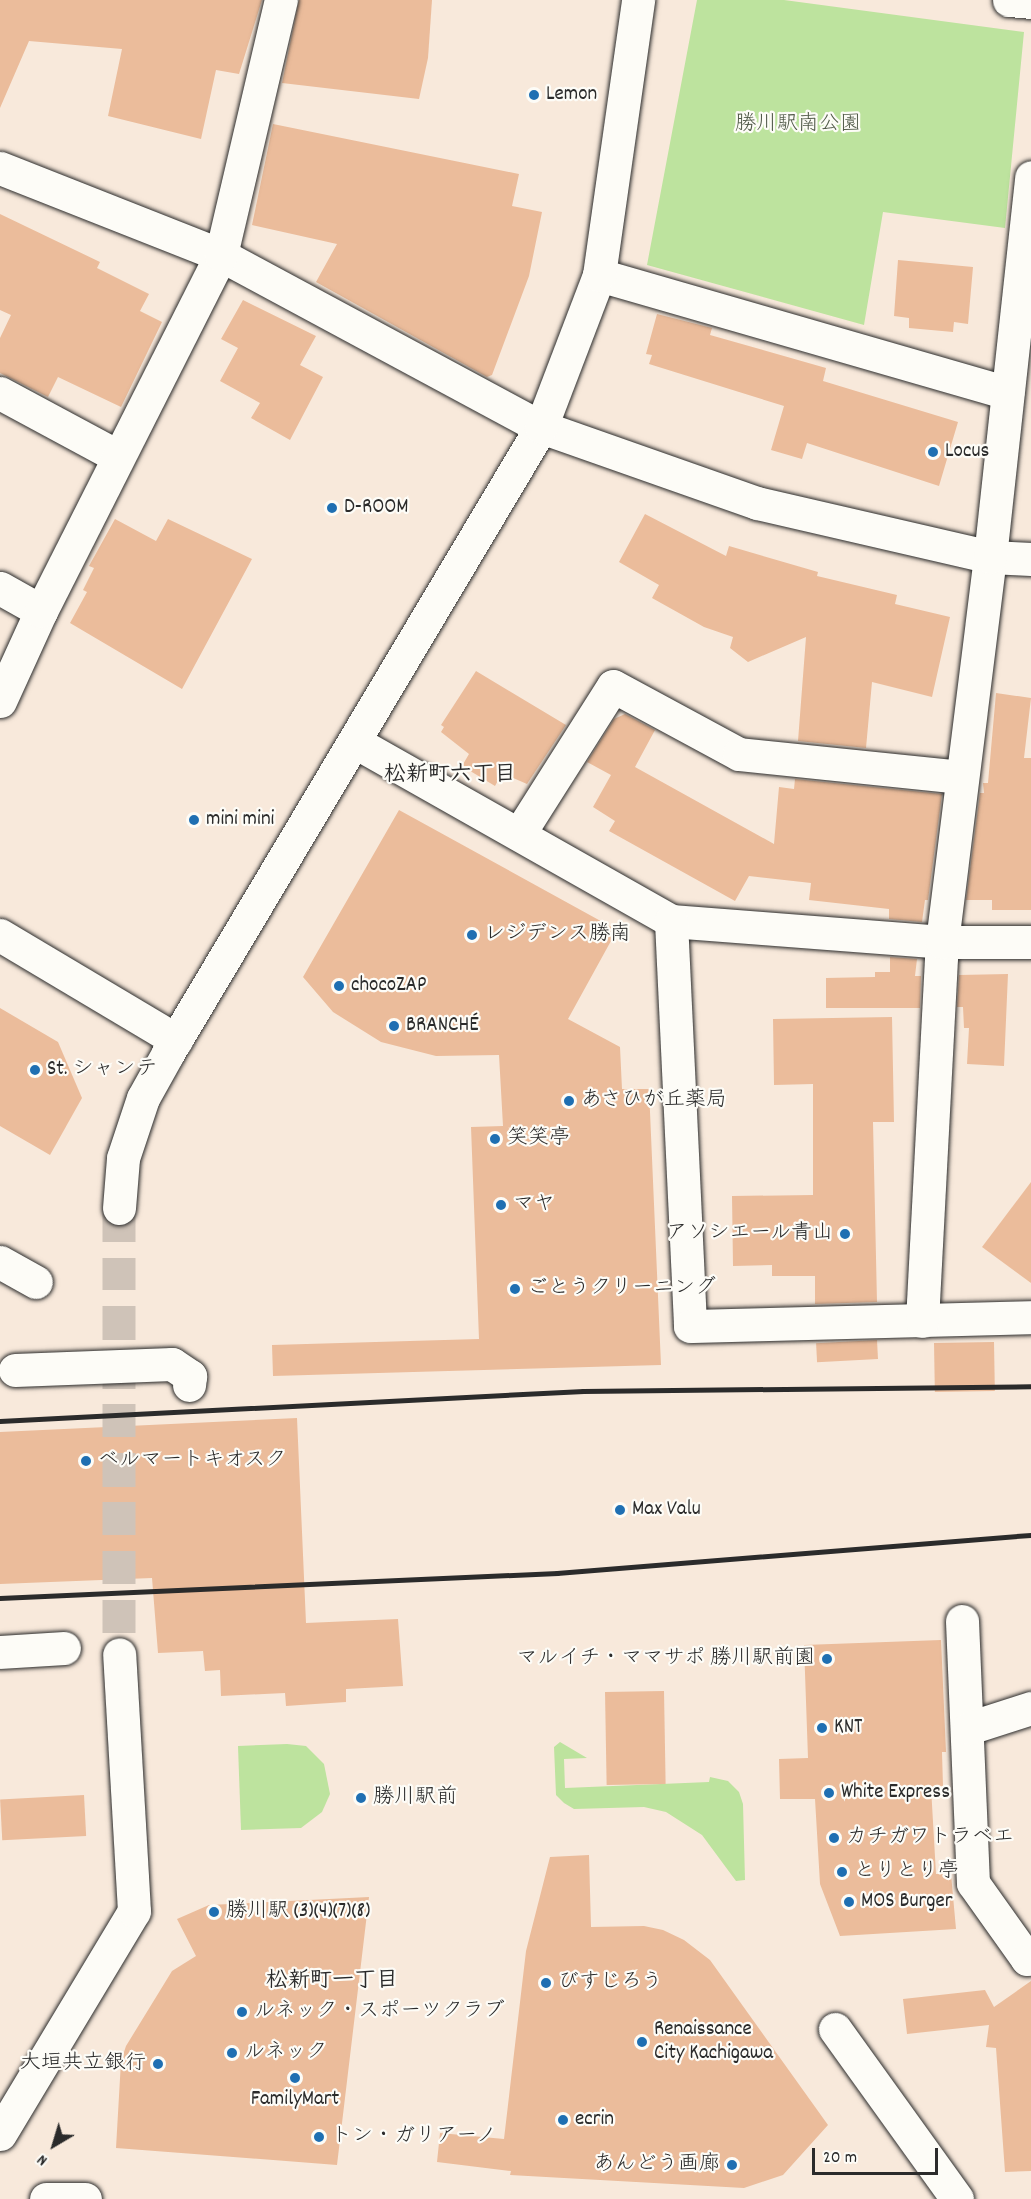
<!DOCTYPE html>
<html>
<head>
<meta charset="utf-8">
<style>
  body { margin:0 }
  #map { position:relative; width:1031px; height:2199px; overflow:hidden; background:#f8e9db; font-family:Dekko,"Klee One",sans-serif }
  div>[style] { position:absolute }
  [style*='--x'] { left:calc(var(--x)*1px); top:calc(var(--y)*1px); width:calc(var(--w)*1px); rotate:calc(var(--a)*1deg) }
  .green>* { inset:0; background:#bde39e }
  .building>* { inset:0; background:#ebbc9b; transform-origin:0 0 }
  .secondary-tunnel>* { height:33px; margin-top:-16.5px; transform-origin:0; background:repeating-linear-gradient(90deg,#cfc3b8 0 33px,transparent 0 49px) }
  .roads { filter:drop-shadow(0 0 2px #2b2b2b) drop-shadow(0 0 2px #2b2b2b) }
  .street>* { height:33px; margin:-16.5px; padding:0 16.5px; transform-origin:16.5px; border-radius:16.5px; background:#fdfcf7 }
  .secondary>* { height:33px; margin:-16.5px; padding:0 16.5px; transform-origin:16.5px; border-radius:16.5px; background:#fdfcf7 }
  .rail>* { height:4.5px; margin:-2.25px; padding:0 2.25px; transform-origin:2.25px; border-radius:2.25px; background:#2b2b2b }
  .bridges { filter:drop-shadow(0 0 2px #2b2b2b) drop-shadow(0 0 2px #2b2b2b) }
  .street-bridge>* { height:33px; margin:-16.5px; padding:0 16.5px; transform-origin:16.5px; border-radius:16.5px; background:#fdfcf7 }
  .dots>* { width:16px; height:16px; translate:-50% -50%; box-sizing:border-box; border:3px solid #fdfcf7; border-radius:50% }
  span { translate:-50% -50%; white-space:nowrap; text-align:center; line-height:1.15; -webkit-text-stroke:4.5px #fdfcf7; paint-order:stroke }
  .poi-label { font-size:21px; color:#2b2b2b }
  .left { translate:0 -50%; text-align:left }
  .right { translate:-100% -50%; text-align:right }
  .park-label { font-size:21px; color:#505948 }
  .neighbourhood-label { font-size:22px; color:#2b2b2b; font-weight:700 }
  .north { position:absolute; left:24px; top:2115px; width:60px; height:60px; -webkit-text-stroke:4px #fdfcf7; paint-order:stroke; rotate:218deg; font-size:16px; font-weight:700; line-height:24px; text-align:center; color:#2b2b2b }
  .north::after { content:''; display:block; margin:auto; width:21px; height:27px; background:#2b2b2b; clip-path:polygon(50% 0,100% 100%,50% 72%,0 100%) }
  .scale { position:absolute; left:812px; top:2148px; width:126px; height:27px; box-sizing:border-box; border:3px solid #2b2b2b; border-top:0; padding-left:8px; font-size:18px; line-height:21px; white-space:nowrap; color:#2b2b2b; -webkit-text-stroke:4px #fdfcf7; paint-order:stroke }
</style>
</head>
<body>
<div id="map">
  <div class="green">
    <div style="clip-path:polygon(697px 0,784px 0,1024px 32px,1005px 228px,883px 212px,864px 325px,647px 265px)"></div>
    <div style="clip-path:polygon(560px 1742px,587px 1758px,564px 1759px,565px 1788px,709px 1782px,710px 1777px,728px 1781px,739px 1792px,743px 1804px,745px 1880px,736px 1881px,702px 1835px,666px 1812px,644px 1807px,574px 1809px,564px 1803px,556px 1795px,554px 1747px)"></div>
    <div style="clip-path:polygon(287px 1744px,306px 1746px,324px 1764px,330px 1794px,322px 1812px,301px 1828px,241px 1830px,238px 1746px)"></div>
  </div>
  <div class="building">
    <div style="clip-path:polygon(0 0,262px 0,239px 74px,216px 70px,201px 139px,108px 116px,122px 49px,29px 41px,0 108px)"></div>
    <div style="clip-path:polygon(299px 0,432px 0,428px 58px,419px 99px,282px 83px)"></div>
    <div style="clip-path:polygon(273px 124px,519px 174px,512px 206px,542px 212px,529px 276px,492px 375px,487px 377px,316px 282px,337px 244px,252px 225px)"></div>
    <div style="clip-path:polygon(0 214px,100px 262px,97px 268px,149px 294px,140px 311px,162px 322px,121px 407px,58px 377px,48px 397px,0 373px,0 338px,11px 315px,0 310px)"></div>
    <div style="clip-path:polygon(898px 260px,973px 267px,968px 324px,954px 322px,953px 332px,909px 328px,909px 318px,894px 316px)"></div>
    <div style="clip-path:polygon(243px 300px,316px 336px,300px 365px,323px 377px,290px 440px,251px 418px,260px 403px,220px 381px,238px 348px,221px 339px)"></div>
    <div style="clip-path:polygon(657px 314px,712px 328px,710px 335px,826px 368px,823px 381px,958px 422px,939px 486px,807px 443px,802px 459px,771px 450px,784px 406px,649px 364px,652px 355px,646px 354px)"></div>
    <div style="clip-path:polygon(645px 514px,726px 556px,729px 546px,818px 572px,817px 576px,897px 595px,895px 604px,950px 617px,932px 697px,872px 682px,866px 748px,798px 741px,806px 637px,748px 662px,730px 648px,733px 637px,704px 627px,652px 598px,659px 585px,619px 562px)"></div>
    <div style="clip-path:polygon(115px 519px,156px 541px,168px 519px,252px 559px,182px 689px,70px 623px,87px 592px,83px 590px,94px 568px,89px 566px)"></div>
    <div style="clip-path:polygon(476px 671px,566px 725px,527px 784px,502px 773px,495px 786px,462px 766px,469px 754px,441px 732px,444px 727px,441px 725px)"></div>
    <div style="clip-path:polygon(996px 693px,1031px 698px,1024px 758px,1031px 758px,1031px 910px,992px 910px,992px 900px,966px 900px,980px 793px,984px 793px,983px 783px,988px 783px)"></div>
    <div style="clip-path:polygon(625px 714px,655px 730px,635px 767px,774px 844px,779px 787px,794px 789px,795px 779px,942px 794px,928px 900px,925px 900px,922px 922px,889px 919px,889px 909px,809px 900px,811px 883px,749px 876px,735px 901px,609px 831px,615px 821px,593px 807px,611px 775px,587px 762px,614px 719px)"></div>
    <div style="clip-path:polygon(399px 810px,617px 930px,568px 1019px,620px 1047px,622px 1089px,649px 1089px,661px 1365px,273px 1376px,272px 1345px,479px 1339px,471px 1127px,503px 1126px,499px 1055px,436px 1056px,381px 1042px,333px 1012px,303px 977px)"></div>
    <div style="clip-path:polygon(890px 957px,917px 959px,915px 976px,921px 976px,920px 1008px,826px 1008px,826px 978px,875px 977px,875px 972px,890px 972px)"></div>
    <div style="clip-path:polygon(1008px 974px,1004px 1066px,967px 1064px,969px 1028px,964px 1028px,963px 1007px,957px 1007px,959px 975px)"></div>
    <div style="clip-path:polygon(0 1008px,58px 1042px,82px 1098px,50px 1155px,0 1126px)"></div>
    <div style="clip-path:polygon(892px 1017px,894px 1122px,873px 1122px,877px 1302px,815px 1304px,815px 1276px,772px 1276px,772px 1265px,733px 1266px,732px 1196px,813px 1195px,813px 1084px,774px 1085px,773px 1019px)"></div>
    <div style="clip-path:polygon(1031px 1182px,1031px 1283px,982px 1247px)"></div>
    <div style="left:877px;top:1340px;width:19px;height:61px;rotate:87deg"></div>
    <div style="left:994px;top:1342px;width:49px;height:60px;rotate:89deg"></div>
    <div style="clip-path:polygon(297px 1418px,306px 1623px,398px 1619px,403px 1686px,346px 1689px,346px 1702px,315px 1704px,286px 1706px,285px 1693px,221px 1696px,220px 1670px,205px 1671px,203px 1651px,158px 1653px,152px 1578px,0 1584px,0 1432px)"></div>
    <div style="clip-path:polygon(941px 1640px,946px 1752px,942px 1752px,943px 1786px,931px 1787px,936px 1874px,951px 1874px,956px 1929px,840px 1936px,820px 1884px,815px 1799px,780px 1799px,779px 1759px,808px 1758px,804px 1645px)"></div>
    <div style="left:664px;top:1691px;width:93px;height:59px;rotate:89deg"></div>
    <div style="left:84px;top:1795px;width:41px;height:84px;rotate:87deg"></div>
    <div style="clip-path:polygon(589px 1855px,591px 1927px,644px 1926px,663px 1930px,684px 1940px,710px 1960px,828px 2125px,783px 2175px,744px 2188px,510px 2175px,511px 2171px,437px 2162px,440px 2133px,504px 2139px,526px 1951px,550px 1857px)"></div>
    <div style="clip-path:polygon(369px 1897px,337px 2165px,116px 2148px,121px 2061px,126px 2046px,172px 1971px,196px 1956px,177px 1919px,209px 1905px)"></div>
    <div style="clip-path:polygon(1031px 1981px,1031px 2171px,1005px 2172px,996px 2048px,986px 2047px,989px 2025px,907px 2034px,903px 1999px,985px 1990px,994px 2007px)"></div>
  </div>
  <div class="secondary-tunnel">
    <div style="--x:119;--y:1208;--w:446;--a:90"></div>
  </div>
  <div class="roads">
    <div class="street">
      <div style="--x:1009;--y:0;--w:22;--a:5"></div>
      <div style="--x:0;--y:168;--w:238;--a:21.5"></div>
      <div style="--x:221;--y:255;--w:363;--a:28.3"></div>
      <div style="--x:541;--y:427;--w:229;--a:19.4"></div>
      <div style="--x:757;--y:503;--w:239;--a:13"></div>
      <div style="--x:990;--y:557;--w:41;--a:2.8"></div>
      <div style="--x:599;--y:275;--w:425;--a:16.1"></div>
      <div style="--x:0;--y:393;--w:133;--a:28.3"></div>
      <div style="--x:0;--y:588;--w:47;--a:29.3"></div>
      <div style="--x:41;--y:611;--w:99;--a:114.5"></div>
      <div style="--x:41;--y:611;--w:399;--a:-63.2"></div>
      <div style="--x:221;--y:255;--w:262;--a:-76.8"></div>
      <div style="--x:355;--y:742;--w:363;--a:29.5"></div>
      <div style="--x:671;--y:921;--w:272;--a:4.4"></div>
      <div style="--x:942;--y:942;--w:89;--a:0"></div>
      <div style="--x:519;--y:834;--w:175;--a:-57.6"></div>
      <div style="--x:613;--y:686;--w:143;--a:28.4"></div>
      <div style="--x:739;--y:754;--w:224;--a:5.9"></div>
      <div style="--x:671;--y:921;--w:405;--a:87.3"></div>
      <div style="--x:690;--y:1326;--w:341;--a:-1.5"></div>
      <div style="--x:0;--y:1262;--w:41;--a:29.1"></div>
      <div style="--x:922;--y:1321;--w:380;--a:-87"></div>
      <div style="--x:942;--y:942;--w:388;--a:-82.9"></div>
      <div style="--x:990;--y:557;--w:382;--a:-83.8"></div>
      <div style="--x:962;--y:1621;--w:262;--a:87.6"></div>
      <div style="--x:973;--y:1883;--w:93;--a:54.6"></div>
      <div style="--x:1027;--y:1959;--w:4;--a:-14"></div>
      <div style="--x:0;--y:1652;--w:64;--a:-3.6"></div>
      <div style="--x:969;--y:1728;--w:65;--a:-17.9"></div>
    </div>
    <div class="secondary">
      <div style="--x:0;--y:935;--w:205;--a:30.8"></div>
      <div style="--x:119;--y:1208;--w:50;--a:-85.4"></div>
      <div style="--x:123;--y:1158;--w:63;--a:-71.6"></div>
      <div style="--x:143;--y:1098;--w:51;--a:-60.9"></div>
      <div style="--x:168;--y:1053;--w:729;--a:-59.21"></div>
      <div style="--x:541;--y:427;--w:163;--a:-69.1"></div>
      <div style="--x:599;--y:275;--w:278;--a:-81.9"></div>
      <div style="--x:835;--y:2029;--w:209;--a:54.3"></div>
      <div style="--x:0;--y:2134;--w:260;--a:-59"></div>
      <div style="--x:134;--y:1911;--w:257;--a:-93.3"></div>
      <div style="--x:46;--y:2199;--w:39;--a:0"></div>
    </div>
  </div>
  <div class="rail">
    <div style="--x:0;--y:1421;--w:584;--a:-2.95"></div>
    <div style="--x:583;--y:1391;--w:448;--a:-0.6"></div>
    <div style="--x:0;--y:1598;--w:558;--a:-2.57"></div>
    <div style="--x:557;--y:1573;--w:476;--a:-4.6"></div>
  </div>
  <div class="bridges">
    <div class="street-bridge">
      <div style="--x:15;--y:1370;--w:157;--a:-2.2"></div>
      <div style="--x:172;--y:1364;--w:22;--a:34"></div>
      <div style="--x:190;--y:1376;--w:9;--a:96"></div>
    </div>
  </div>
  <div class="dots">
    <div style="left:534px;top:95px;background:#1f6fb2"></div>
    <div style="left:933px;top:452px;background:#1f6fb2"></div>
    <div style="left:332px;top:508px;background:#1f6fb2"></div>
    <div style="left:194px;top:820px;background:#1f6fb2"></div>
    <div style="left:472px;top:935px;background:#1f6fb2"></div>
    <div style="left:339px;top:986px;background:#1f6fb2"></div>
    <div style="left:394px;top:1026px;background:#1f6fb2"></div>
    <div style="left:35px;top:1070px;background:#1f6fb2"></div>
    <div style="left:569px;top:1101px;background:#1f6fb2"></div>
    <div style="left:495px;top:1139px;background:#1f6fb2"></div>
    <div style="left:501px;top:1205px;background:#1f6fb2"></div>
    <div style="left:845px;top:1234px;background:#1f6fb2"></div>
    <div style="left:515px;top:1289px;background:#1f6fb2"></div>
    <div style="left:86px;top:1461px;background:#1f6fb2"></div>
    <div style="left:620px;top:1510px;background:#1f6fb2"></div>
    <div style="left:827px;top:1659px;background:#1f6fb2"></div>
    <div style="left:822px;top:1728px;background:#1f6fb2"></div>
    <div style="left:829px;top:1793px;background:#1f6fb2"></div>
    <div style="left:361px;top:1798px;background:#1f6fb2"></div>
    <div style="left:834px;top:1838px;background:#1f6fb2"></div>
    <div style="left:842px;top:1872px;background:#1f6fb2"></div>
    <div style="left:849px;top:1902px;background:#1f6fb2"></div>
    <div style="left:214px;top:1912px;background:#1f6fb2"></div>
    <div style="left:546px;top:1983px;background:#1f6fb2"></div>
    <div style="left:242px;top:2012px;background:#1f6fb2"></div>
    <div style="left:642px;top:2042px;background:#1f6fb2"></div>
    <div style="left:232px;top:2053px;background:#1f6fb2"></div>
    <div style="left:158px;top:2064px;background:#1f6fb2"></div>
    <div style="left:295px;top:2078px;background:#1f6fb2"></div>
    <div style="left:563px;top:2120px;background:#1f6fb2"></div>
    <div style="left:319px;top:2137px;background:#1f6fb2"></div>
    <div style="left:732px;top:2165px;background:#1f6fb2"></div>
  </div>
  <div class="poi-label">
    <span class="left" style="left:546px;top:95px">Lemon</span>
    <span class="left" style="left:945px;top:452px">Locus</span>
    <span class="left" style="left:344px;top:508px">D-ROOM</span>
    <span class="left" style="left:206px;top:820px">mini mini</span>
    <span class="left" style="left:484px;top:935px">レジデンス勝南</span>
    <span class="left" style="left:351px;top:986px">chocoZAP</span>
    <span class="left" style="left:406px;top:1026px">BRANCHÉ</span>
    <span class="left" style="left:47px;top:1070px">St. シャンテ</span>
    <span class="left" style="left:581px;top:1101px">あさひが丘薬局</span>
    <span class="left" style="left:507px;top:1139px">笑笑亭</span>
    <span class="left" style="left:513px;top:1205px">マヤ</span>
    <span class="right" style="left:833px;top:1234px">アソシエール青山</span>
    <span class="left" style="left:527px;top:1289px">ごとうクリーニング</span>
    <span class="left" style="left:98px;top:1461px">ベルマートキオスク</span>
    <span class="left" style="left:632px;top:1510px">Max Valu</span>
    <span class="right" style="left:815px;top:1659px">マルイチ・ママサポ 勝川駅前園</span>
    <span class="left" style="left:834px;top:1728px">KNT</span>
    <span class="left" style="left:841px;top:1793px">White Express</span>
    <span class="left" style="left:373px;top:1798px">勝川駅前</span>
    <span class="left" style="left:846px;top:1838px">カチガワトラベエ</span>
    <span class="left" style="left:854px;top:1872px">とりとり亭</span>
    <span class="left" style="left:861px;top:1902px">MOS Burger</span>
    <span class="left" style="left:226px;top:1912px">勝川駅 (3)(4)(7)(8)</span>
    <span class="left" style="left:558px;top:1983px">びすじろう</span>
    <span class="left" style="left:254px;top:2012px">ルネック・スポーツクラブ</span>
    <span class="left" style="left:654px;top:2042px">Renaissance<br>City Kachigawa</span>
    <span class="left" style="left:244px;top:2053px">ルネック</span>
    <span class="right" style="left:146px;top:2064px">大垣共立銀行</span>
    <span style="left:295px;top:2100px">FamilyMart</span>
    <span class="left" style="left:575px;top:2120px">ecrin</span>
    <span class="left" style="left:331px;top:2137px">トン・ガリアーノ</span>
    <span class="right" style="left:720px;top:2165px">あんどう画廊</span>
  </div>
  <div class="park-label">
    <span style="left:798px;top:125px">勝川駅南公園</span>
  </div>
  <div class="neighbourhood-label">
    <span style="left:450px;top:776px">松新町六丁目</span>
    <span style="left:332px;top:1982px">松新町一丁目</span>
  </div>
  <div class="north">N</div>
  <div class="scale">20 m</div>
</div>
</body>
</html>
